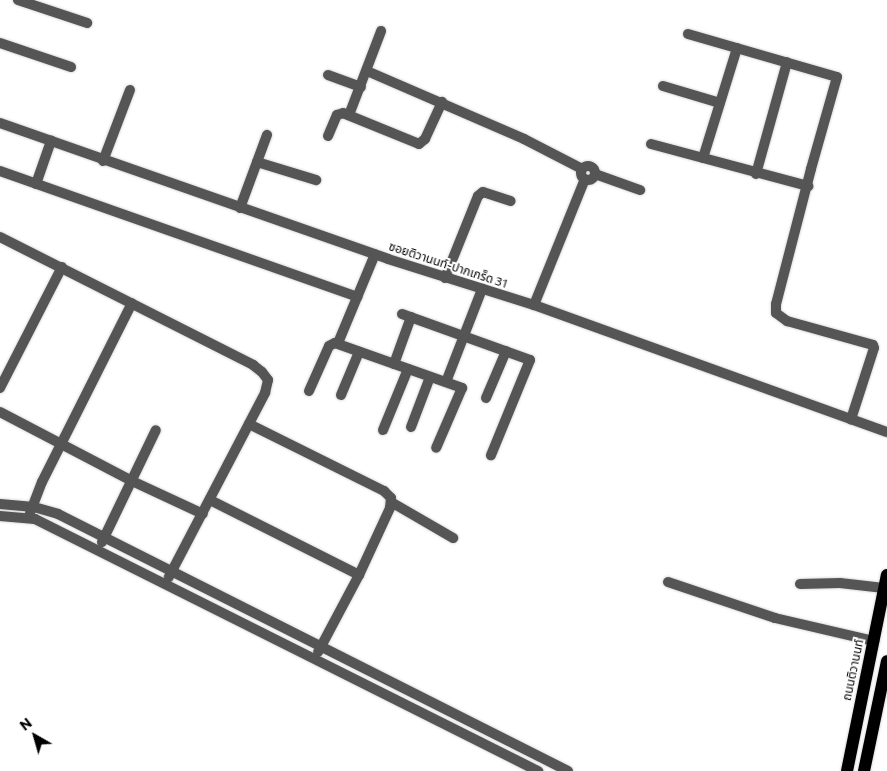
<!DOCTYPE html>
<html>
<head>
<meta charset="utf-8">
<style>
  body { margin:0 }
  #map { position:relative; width:887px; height:771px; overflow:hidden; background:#fff; font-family:Commissioner,"Noto Sans Thai",sans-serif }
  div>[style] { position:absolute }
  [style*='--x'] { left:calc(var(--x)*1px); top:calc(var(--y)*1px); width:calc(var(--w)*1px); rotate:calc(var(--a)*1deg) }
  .roads { filter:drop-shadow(0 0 1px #dbdbdb) drop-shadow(0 0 1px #dbdbdb) }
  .minor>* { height:10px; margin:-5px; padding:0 5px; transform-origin:5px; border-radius:5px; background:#555 }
  .minor>.ring { margin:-5px; padding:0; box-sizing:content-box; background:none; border:10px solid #555; border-radius:50% }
  .major>* { height:12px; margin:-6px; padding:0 6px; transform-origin:6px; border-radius:6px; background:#000 }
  span { translate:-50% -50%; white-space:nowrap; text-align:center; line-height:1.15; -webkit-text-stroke:4px #fff; paint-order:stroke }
  .street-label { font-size:12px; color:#000 }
  .north { position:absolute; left:10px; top:711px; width:50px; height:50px; -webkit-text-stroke:4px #fff; paint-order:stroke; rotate:322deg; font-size:14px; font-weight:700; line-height:20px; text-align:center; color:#000 }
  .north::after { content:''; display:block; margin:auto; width:18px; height:22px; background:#000; clip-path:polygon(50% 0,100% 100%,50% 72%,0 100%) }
</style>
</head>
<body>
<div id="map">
  <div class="roads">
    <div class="minor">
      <div style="--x:18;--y:0;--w:73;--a:18.4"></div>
      <div style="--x:688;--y:34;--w:155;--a:16.1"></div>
      <div style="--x:837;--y:77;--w:96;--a:105.8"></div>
      <div style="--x:811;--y:169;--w:139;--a:104.5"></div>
      <div style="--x:776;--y:304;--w:9;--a:90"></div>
      <div style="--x:776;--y:313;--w:14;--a:36"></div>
      <div style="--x:787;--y:321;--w:89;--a:15.6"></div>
      <div style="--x:873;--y:345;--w:3;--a:72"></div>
      <div style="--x:874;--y:348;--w:75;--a:107.9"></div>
      <div style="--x:0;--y:43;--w:75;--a:18.7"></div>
      <div style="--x:367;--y:71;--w:171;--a:23.4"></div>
      <div style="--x:524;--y:139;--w:65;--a:27.3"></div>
      <div style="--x:328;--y:75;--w:35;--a:20"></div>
      <div style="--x:663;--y:86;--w:59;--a:16.6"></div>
      <div style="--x:349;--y:115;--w:90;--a:-69.1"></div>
      <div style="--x:0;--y:123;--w:411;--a:19.3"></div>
      <div style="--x:388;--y:259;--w:153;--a:17.5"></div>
      <div style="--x:534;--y:305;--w:375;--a:19.8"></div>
      <div style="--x:328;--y:136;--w:23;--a:-67"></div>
      <div style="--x:337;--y:115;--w:6;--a:-18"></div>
      <div style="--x:343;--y:113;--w:82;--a:22.2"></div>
      <div style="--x:419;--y:144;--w:8;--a:-40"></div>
      <div style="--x:425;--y:139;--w:41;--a:-65.3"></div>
      <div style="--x:651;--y:144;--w:163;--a:15"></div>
      <div style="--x:703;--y:158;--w:115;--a:-72.8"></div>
      <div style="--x:103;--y:161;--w:76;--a:-69.2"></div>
      <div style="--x:257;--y:162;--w:62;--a:17"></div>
      <div class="ring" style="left:581px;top:166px;width:4px;height:4px"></div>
      <div style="--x:0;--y:171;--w:379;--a:19.4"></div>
      <div style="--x:595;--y:174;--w:48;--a:19.6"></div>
      <div style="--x:756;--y:174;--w:116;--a:-74.5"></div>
      <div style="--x:36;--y:184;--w:46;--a:-70.8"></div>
      <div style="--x:240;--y:208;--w:78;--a:-69.7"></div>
      <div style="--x:0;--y:237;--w:284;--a:26.8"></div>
      <div style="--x:253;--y:365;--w:11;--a:38"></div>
      <div style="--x:262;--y:372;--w:10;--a:53"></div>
      <div style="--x:268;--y:380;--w:13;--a:103"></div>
      <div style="--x:265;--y:393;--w:208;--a:117.6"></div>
      <div style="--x:445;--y:278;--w:88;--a:-68.1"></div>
      <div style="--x:478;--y:196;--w:6;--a:-39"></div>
      <div style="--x:483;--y:192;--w:29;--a:18"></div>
      <div style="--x:534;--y:305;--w:136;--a:-68"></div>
      <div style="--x:402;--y:314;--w:136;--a:19.8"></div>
      <div style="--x:530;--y:360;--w:103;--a:112.3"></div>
      <div style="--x:338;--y:343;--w:96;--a:-67.4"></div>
      <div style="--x:394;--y:364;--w:50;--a:-70.1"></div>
      <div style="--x:446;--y:382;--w:100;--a:-68.8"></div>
      <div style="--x:0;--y:388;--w:136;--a:-62.9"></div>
      <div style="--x:309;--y:391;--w:49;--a:-66"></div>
      <div style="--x:329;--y:346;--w:7;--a:-27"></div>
      <div style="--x:335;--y:343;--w:135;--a:19.5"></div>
      <div style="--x:462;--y:388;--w:65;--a:113.4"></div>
      <div style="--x:341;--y:395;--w:47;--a:-67.3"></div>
      <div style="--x:486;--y:398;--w:51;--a:-66.9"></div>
      <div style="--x:0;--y:412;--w:149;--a:27.6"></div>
      <div style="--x:132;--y:481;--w:78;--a:24.9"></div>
      <div style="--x:249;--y:424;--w:151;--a:26.4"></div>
      <div style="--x:384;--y:491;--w:10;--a:45"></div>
      <div style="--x:391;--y:498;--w:10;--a:96"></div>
      <div style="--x:390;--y:508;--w:74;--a:114.8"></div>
      <div style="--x:359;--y:575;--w:87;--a:118"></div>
      <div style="--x:411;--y:427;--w:53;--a:-69.2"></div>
      <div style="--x:383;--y:430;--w:66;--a:-67.7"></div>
      <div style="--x:210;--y:500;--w:167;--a:26.7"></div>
      <div style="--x:391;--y:502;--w:72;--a:30.1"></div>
      <div style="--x:0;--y:504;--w:34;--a:5"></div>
      <div style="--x:34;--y:507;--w:25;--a:16"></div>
      <div style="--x:58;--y:514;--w:571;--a:26.74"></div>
      <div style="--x:30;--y:513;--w:33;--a:-69"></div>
      <div style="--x:42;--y:482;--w:200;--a:-63.3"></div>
      <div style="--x:0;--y:516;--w:35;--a:5"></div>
      <div style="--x:35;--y:519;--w:563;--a:26.61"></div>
      <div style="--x:102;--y:542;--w:124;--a:-64.3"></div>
      <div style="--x:668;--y:582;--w:113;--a:18.6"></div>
      <div style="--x:775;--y:618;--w:102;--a:13.1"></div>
      <div style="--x:800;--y:584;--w:40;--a:-1.4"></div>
      <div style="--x:840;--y:583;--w:44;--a:6.5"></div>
    </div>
    <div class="major">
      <div style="--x:847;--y:771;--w:200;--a:-78.5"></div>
      <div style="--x:864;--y:771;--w:112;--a:-78.2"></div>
    </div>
  </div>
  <div class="street-label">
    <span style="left:448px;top:265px;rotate:18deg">ซอยติวานนท์-ปากเกร็ด 31</span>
    <span style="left:853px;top:670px;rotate:-78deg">ถนนติวานนท์</span>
  </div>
  <div class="north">N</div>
</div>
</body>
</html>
